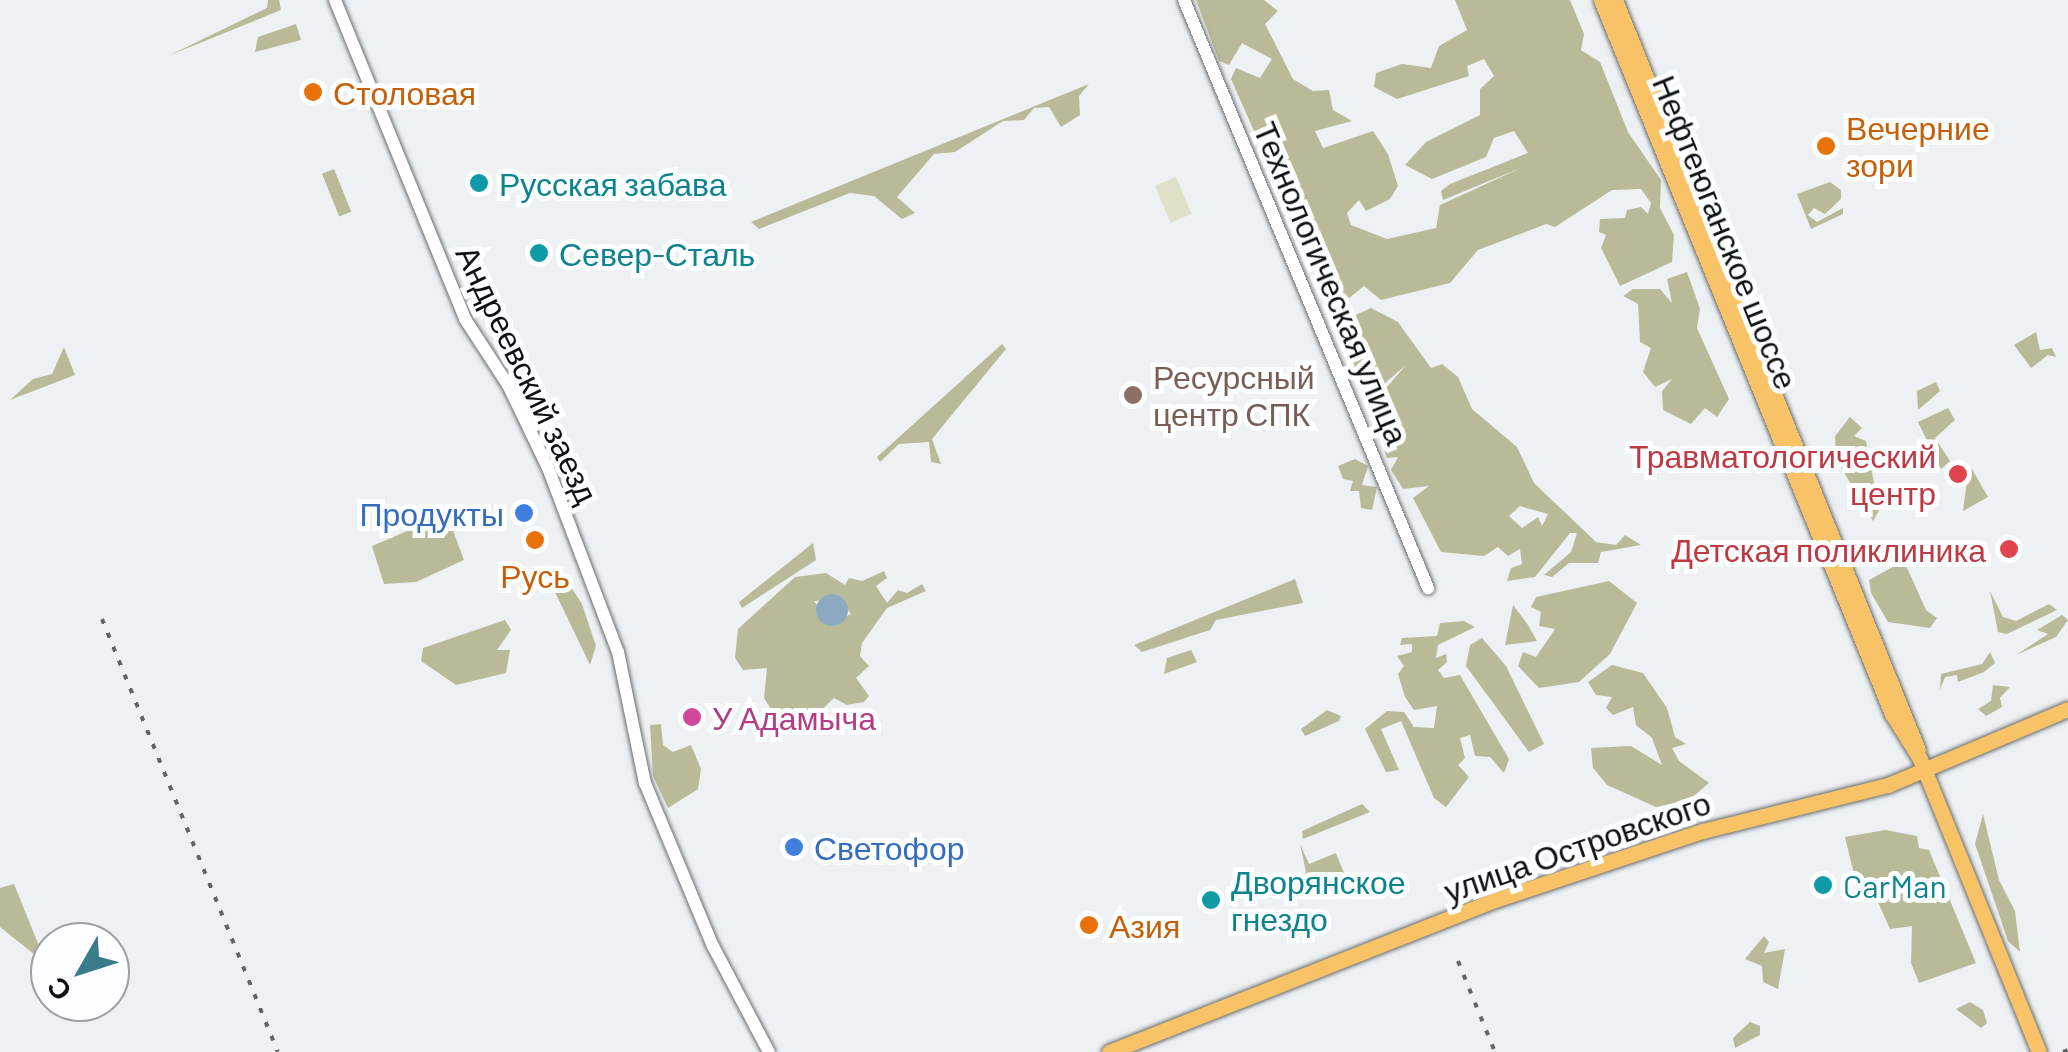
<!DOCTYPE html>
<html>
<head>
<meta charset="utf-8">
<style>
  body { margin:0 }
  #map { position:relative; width:2068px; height:1052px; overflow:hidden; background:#eef1f3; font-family:Barlow,sans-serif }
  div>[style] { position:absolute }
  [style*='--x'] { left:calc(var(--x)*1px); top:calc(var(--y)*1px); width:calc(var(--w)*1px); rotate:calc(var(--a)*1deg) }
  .green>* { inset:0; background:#dee0c8; transform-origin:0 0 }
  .forest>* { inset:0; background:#b9bb98; transform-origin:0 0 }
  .water>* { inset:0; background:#8ca9c2 }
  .round { border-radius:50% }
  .roads { filter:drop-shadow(0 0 2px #6a6d6f) drop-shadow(0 0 2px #6a6d6f) }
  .minor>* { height:12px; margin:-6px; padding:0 6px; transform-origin:6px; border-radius:6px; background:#fff }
  .major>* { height:15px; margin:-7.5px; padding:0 7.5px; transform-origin:7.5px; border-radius:7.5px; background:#f8c366 }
  .rail>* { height:4px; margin-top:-2px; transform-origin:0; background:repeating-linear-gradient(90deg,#626365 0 5px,transparent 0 15px) }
  .dots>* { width:28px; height:28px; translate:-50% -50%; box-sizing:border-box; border:5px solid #fdfeff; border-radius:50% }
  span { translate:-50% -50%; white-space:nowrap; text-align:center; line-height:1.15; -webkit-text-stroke:10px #fdfeff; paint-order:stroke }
  .food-label { font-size:32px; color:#c56008 }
  .left { translate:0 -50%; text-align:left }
  .culture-label { font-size:32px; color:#0d838f }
  .street-label { font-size:32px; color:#0e0f10 }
  .education-label { font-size:32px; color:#785e54 }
  .health-label { font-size:32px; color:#be3a42 }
  .right { translate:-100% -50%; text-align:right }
  .shop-label { font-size:32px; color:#366cbe }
  .hotel-label { font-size:32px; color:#b23c85 }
  .north { position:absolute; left:30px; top:922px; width:100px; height:100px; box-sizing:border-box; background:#fdfeff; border:2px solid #9d9e9f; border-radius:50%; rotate:231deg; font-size:28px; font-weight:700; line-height:40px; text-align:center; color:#0e0f10 }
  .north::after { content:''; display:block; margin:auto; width:35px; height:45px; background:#397d8c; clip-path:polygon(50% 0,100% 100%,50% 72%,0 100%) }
</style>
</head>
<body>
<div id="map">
  <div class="green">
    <div style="left:1176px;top:177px;width:40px;height:23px;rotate:67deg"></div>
  </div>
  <div class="forest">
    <div style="clip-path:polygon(268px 0,279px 0,281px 10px,168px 56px,267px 8px)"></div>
    <div style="clip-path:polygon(1196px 0,1264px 0,1278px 11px,1265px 24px,1293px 79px,1313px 91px,1329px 90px,1333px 110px,1352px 121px,1315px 131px,1323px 148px,1373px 131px,1388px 154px,1398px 186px,1390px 199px,1366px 211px,1359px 200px,1347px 213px,1351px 225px,1387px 239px,1436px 228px,1440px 205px,1523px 167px,1443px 200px,1441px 191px,1450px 184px,1528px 153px,1514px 131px,1494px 138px,1486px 157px,1432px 179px,1405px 165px,1426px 142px,1480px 115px,1480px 89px,1494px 76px,1484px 59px,1467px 66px,1469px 76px,1397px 99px,1374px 87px,1376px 73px,1402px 64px,1431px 68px,1439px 46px,1467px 30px,1455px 0,1570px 0,1584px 34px,1581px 50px,1600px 62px,1628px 132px,1661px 180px,1660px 208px,1674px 235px,1672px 262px,1620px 286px,1601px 248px,1606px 235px,1599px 232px,1600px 219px,1625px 218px,1627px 210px,1641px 207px,1648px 214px,1651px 203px,1641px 189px,1612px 190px,1555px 227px,1546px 224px,1478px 250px,1450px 283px,1381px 300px,1364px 286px,1337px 308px,1326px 301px,1325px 277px,1316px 269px,1321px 253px,1294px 222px,1231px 79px,1236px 68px,1260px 78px,1272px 59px,1242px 43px,1229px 65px,1219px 61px)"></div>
    <div style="clip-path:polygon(296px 24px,301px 40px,255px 52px,258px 37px)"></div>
    <div style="clip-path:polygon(1089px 84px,1079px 96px,1080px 115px,1061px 127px,1049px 107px,1034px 108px,1024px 120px,1003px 121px,955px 152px,934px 154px,897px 197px,915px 213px,902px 219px,874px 196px,850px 193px,759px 229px,751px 222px)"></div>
    <div style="left:334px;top:169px;width:46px;height:13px;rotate:68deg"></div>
    <div style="clip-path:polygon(1830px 182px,1841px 190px,1841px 199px,1825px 214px,1814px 208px,1808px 215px,1817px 222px,1843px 208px,1843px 214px,1811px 229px,1797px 194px)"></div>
    <div style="clip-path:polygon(1687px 272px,1700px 309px,1697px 328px,1729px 399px,1717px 417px,1705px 408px,1691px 424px,1663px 410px,1662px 391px,1672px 379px,1655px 387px,1643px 372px,1651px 348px,1640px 342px,1638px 304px,1623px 296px,1633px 289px,1660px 289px,1672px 303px,1667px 279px)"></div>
    <div style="clip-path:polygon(evenodd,1371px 308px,1398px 322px,1431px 368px,1442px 364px,1458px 377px,1472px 409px,1517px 447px,1534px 483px,1596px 542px,1616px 545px,1625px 535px,1641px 545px,1601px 552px,1598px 563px,1569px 563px,1552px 577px,1544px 575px,1571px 552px,1577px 533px,1570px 533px,1535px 577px,1507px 581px,1511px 568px,1522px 564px,1520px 549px,1508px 556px,1498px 547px,1484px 556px,1441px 552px,1413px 498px,1429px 486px,1403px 489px,1391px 470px,1398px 457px,1387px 458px,1383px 446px,1406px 428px,1388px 435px,1376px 426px,1380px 415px,1367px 410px,1406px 365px,1370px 396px,1355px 375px,1345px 335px,1351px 317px,1371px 308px,1520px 506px,1548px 514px,1542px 526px,1538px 517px,1522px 528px,1509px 516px,1520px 506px)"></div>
    <div style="clip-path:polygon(2036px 332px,2040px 350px,2052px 348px,2056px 357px,2048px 355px,2031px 368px,2014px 345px)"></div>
    <div style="clip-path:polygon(1002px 344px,1006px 349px,932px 439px,941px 464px,931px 462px,929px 442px,899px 444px,880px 462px,877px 457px)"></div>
    <div style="clip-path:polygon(64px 347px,75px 375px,10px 400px,33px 379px,52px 374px)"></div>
    <div style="clip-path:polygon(1936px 382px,1940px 391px,1918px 410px,1917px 391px)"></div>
    <div style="clip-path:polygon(1948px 408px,1955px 420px,1935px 438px,1950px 461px,1941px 469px,1918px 422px)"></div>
    <div style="clip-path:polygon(1850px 417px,1862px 428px,1854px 436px,1866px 441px,1875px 488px,1889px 493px,1873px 521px,1836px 459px,1835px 436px)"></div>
    <div style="clip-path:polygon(1355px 459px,1368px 466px,1362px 485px,1377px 487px,1372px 510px,1361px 508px,1359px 491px,1350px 491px,1353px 481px,1343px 479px,1338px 466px)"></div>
    <div style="clip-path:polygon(1972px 469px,1988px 497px,1963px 511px,1968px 472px)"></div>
    <div style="clip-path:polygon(447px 514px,464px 560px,416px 582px,384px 584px,372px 546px)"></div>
    <div style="clip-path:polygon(813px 543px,816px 560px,742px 608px,739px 602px)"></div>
    <div style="clip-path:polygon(1904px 561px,1926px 610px,1937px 618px,1930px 628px,1888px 622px,1871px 593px,1869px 580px)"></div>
    <div style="clip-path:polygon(557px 566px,582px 604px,596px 646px,590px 665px,553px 588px)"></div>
    <div style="clip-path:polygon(evenodd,884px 571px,887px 578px,876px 586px,887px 603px,898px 590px,907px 593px,922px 584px,926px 591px,887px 608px,862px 643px,860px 656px,869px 666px,856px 678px,869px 696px,864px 702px,847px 705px,834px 698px,813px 718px,776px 717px,764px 698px,767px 668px,743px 670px,735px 658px,738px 629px,795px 577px,826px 573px,845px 585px,849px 578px,862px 581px,884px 571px,840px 599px,851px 614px,831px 623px,814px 601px,840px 599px)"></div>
    <div style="clip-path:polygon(1295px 579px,1303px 603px,1216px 620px,1210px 630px,1142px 652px,1134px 645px)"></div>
    <div style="clip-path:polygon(1609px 581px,1637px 603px,1610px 654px,1579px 682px,1539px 688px,1518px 666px,1523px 652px,1536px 657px,1555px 629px,1539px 626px,1541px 612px,1531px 607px,1536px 597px)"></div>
    <div style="clip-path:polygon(1990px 591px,2003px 617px,2016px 621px,2049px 604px,2057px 610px,2007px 634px,1998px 632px)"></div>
    <div style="clip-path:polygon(1513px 605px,1528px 625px,1537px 641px,1505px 645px)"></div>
    <div style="clip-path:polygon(2062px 615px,2068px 620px,2056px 637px,2016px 655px,2048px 634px,2037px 630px)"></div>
    <div style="clip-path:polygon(505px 620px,511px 630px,497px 650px,510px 650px,506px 673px,456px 685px,421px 661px,423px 648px)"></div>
    <div style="clip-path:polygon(1464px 621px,1475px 627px,1438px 645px,1436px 658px,1446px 654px,1447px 662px,1438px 670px,1444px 678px,1460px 675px,1509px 759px,1504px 773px,1490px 757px,1475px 756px,1470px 735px,1460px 738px,1465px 758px,1458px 765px,1469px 777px,1446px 807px,1434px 798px,1401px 721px,1381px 729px,1399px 770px,1386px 772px,1365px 729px,1387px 711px,1404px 712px,1414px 727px,1434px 728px,1437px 706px,1414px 710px,1405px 697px,1398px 674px,1404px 666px,1397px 656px,1412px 652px,1412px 644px,1400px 645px,1402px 638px,1437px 636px,1440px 623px)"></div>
    <div style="clip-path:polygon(1482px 638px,1506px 666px,1544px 744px,1529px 752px,1466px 666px,1470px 645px)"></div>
    <div style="clip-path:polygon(1191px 650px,1197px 662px,1164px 674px,1167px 658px)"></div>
    <div style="clip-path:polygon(1990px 652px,1995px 663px,1984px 672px,1958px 682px,1957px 675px,1945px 677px,1940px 690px,1941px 674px,1982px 664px)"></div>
    <div style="clip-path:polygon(1612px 665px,1643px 673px,1667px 708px,1675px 737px,1686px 744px,1672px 748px,1679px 761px,1709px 783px,1689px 800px,1656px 807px,1607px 785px,1593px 768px,1591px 748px,1631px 746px,1662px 765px,1652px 738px,1636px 725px,1633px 707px,1613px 715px,1606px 708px,1612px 697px,1596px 695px,1588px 682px)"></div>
    <div style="clip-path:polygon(1993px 685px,2010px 687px,2000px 698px,2002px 707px,1986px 716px,1978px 709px,1991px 701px)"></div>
    <div style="clip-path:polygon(1327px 710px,1341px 716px,1339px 721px,1305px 736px,1301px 729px)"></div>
    <div style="clip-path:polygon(661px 724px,663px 745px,673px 752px,691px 745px,701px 769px,698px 789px,668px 808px,653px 776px,650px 725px)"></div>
    <div style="clip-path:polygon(1362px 804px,1370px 812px,1303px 839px,1302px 831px)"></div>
    <div style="clip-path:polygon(1983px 814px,1999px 880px,2015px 911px,2020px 952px,2008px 941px,1975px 844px)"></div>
    <div style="clip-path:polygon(1885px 830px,1917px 836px,1919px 848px,1929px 850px,1976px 963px,1919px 983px,1911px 963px,1912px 926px,1890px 929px,1872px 889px,1853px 870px,1845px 837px)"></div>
    <div style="clip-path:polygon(1300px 844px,1309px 864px,1336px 853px,1351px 891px,1307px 877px)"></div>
    <div style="clip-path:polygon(14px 884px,39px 946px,35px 955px,0 927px,0 888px)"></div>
    <div style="clip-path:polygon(1764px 936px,1769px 942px,1764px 953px,1785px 949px,1778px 989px,1763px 982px,1762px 966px,1745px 959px)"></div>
    <div style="clip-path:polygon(1970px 1002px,1983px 1010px,1987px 1023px,1981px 1028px,1956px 1009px)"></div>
    <div style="clip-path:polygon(1750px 1022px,1760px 1026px,1760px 1035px,1735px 1048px,1733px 1038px)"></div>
  </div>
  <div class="water">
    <div class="round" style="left:816px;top:594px;width:32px;height:32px"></div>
  </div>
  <div class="roads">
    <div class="minor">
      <div style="--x:335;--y:0;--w:344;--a:67.8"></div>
      <div style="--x:465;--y:319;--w:79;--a:56.9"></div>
      <div style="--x:508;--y:385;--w:92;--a:64.3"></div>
      <div style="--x:548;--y:468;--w:197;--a:69.2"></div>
      <div style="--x:618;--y:652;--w:134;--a:78.4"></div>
      <div style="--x:645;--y:783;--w:177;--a:67.4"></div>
      <div style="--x:713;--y:946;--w:120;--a:62.2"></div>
      <div style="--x:1184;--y:0;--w:637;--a:67.46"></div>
    </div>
    <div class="major">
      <div style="--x:1601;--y:0;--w:771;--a:67.83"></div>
      <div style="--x:1892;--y:714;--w:53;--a:58.1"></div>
      <div style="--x:1920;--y:759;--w:316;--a:67.9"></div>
      <div style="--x:1615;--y:0;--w:809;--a:68"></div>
      <div style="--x:1109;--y:1052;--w:418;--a:-21.5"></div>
      <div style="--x:1498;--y:899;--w:216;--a:-18.4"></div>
      <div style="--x:1703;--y:831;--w:191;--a:-14"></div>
      <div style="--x:1888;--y:785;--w:195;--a:-22.9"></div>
    </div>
  </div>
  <div class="rail">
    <div style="--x:102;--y:619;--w:467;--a:67.9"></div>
    <div style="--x:1458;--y:961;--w:98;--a:67.9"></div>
    <div style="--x:2063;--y:1052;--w:5;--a:-22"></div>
  </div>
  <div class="dots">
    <div style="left:313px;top:92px;background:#e8710a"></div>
    <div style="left:1826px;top:146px;background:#e8710a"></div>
    <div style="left:479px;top:183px;background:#0f9aa8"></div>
    <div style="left:539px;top:253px;background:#0f9aa8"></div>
    <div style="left:1133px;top:395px;background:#8d6e63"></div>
    <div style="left:1958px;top:474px;background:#e0444e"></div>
    <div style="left:524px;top:513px;background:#3f7fe0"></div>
    <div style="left:535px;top:540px;background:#e8710a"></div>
    <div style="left:2009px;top:549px;background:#e0444e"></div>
    <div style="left:692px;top:717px;background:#d1479c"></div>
    <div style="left:794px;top:847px;background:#3f7fe0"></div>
    <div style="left:1823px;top:885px;background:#0f9aa8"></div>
    <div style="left:1211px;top:900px;background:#0f9aa8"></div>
    <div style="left:1089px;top:925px;background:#e8710a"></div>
  </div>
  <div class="food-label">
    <span class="left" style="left:333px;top:92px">Столовая</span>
    <span class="left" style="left:1846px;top:146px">Вечерние<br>зори</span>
    <span style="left:535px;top:575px">Русь</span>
    <span class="left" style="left:1109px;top:925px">Азия</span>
  </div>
  <div class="culture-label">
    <span class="left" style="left:499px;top:183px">Русская забава</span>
    <span class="left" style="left:559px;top:253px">Север-Сталь</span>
    <span class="left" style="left:1231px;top:900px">Дворянское<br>гнездо</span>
    <span class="left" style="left:1843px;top:885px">CarMan</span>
  </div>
  <div class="street-label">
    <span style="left:1726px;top:232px;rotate:68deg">Нефтеюганское шоссе</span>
    <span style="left:1332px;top:283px;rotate:67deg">Технологическая улица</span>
    <span style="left:528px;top:374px;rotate:64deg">Андреевский заезд</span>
    <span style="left:1577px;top:846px;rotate:-19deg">улица Островского</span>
  </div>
  <div class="education-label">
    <span class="left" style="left:1153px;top:395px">Ресурсный<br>центр СПК</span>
  </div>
  <div class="health-label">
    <span class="right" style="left:1936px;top:474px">Травматологический<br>центр</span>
    <span class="right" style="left:1986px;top:549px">Детская поликлиника</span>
  </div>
  <div class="shop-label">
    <span class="right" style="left:504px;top:513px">Продукты</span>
    <span class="left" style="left:814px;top:847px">Светофор</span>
  </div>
  <div class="hotel-label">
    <span class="left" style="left:712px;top:717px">У Адамыча</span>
  </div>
  <div class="north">С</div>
</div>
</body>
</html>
